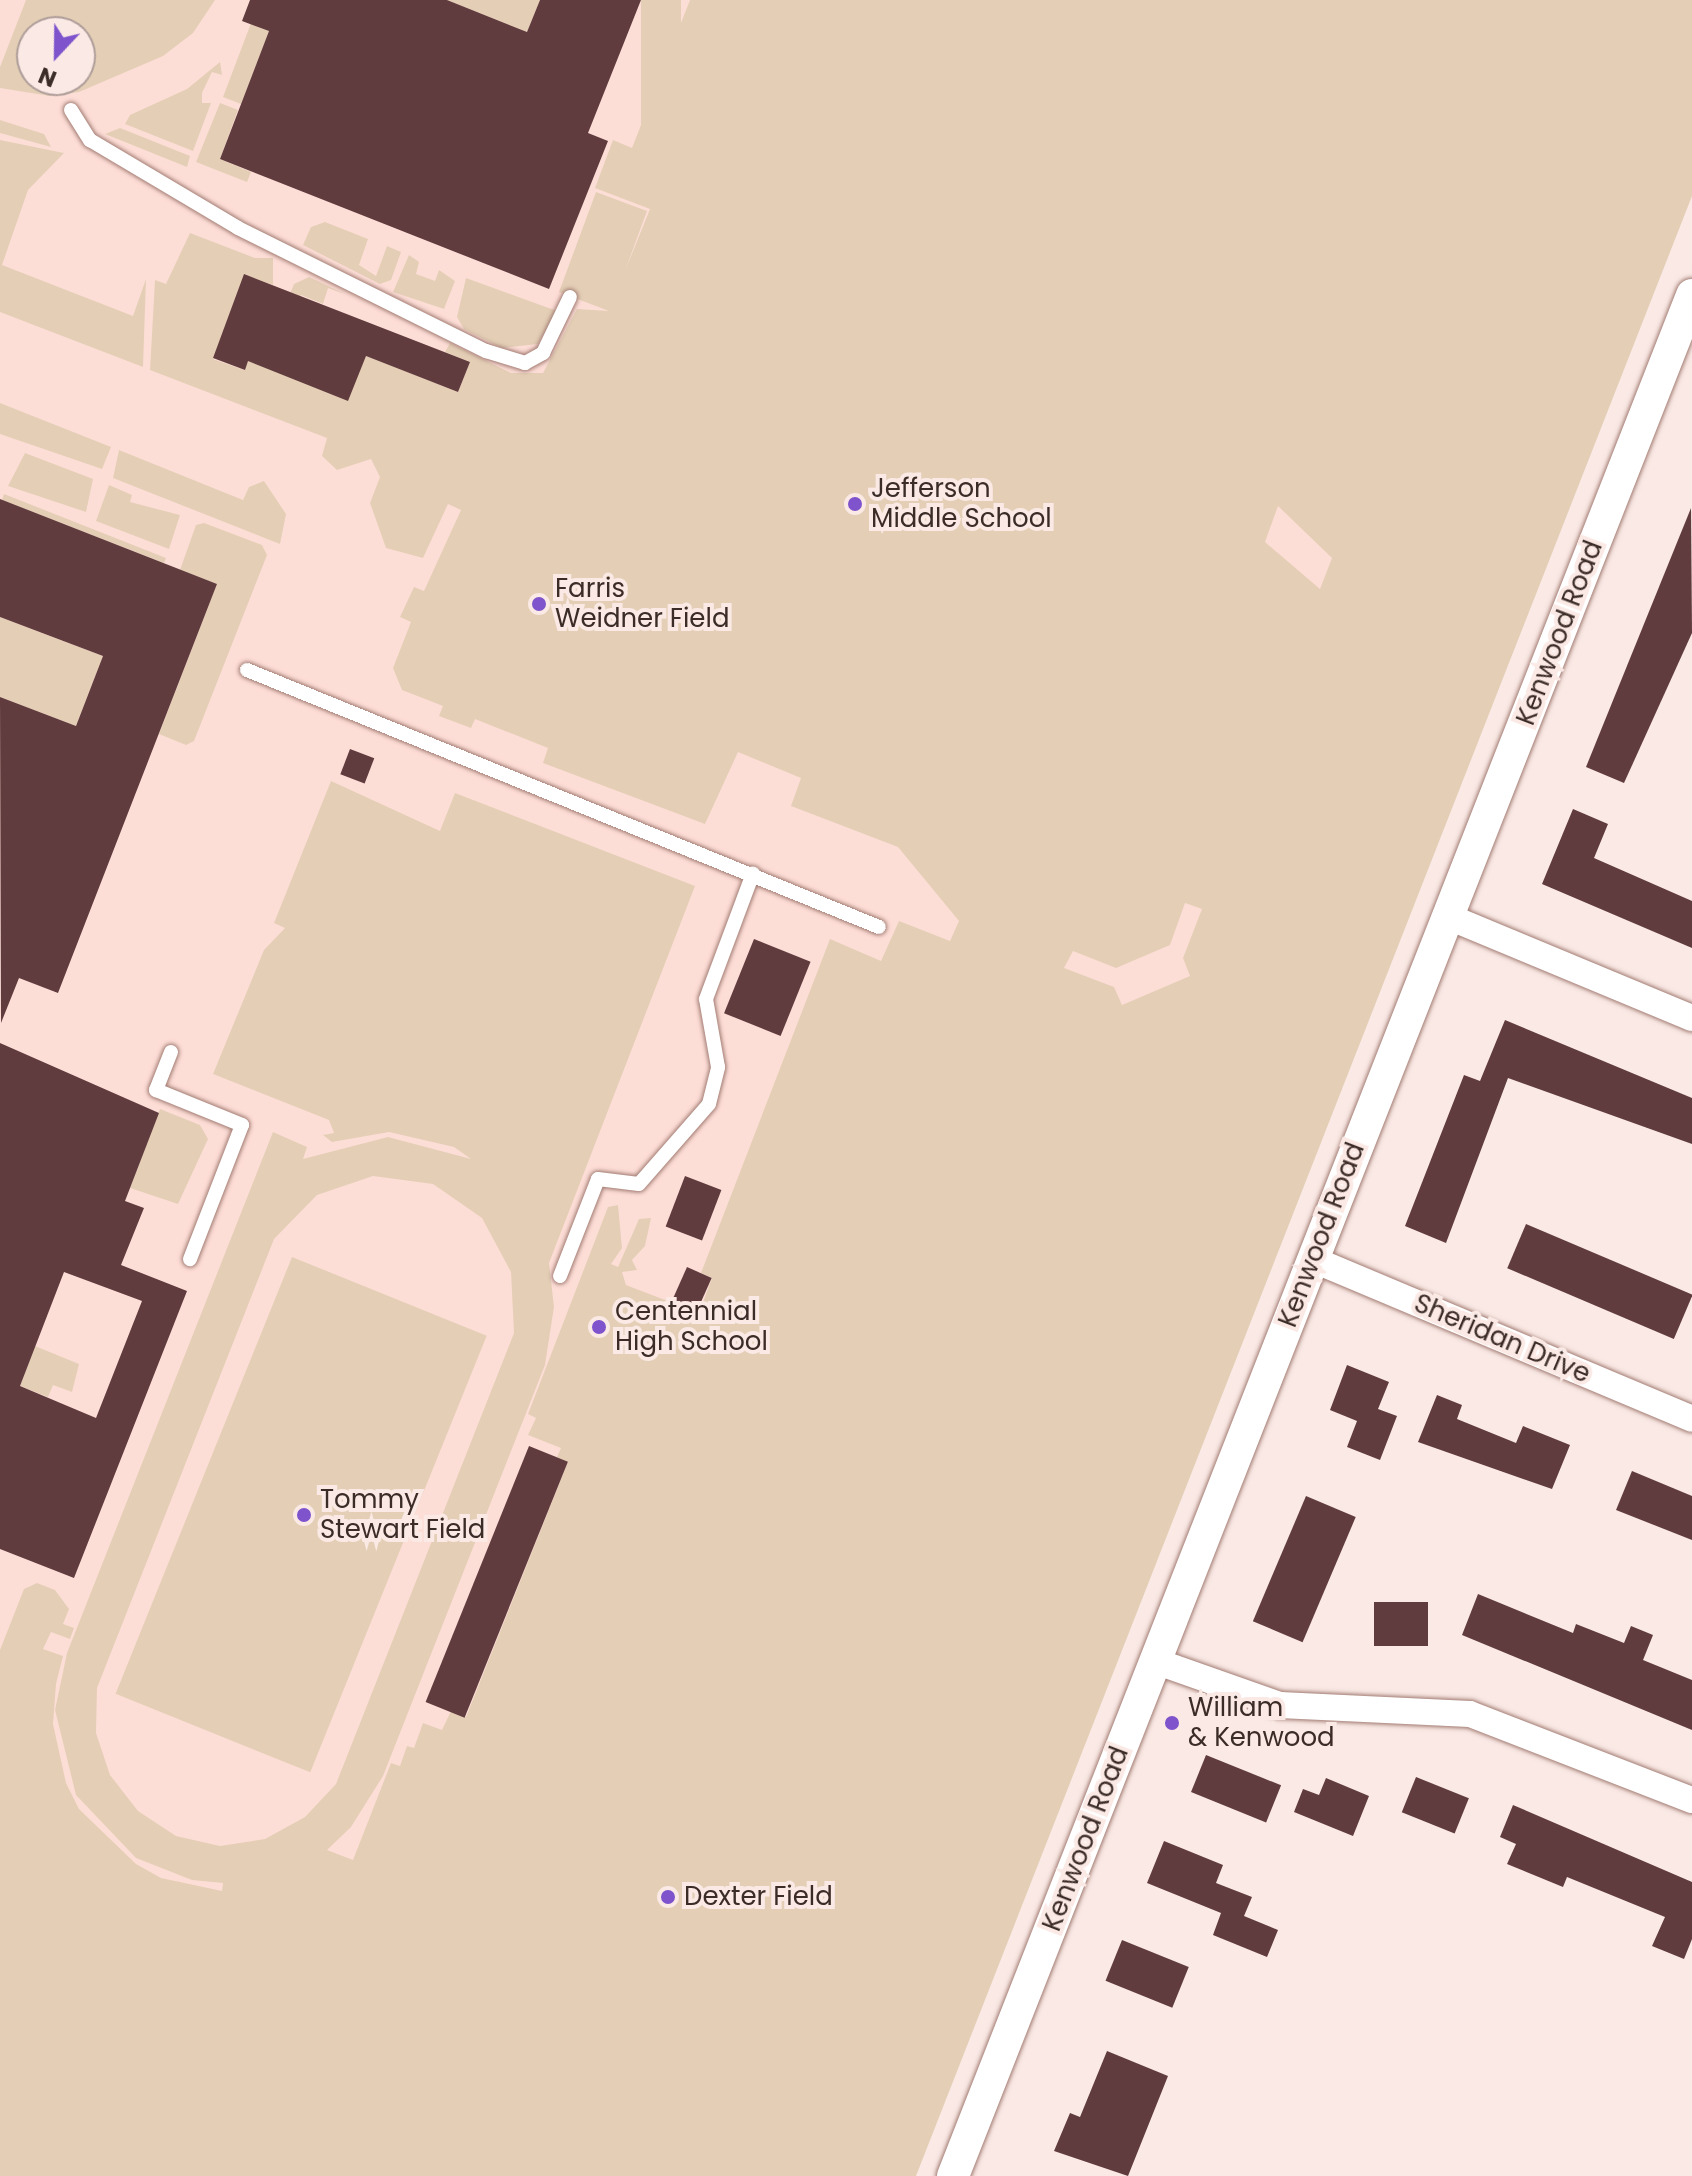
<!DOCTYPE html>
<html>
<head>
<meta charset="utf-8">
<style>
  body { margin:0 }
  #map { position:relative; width:1692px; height:2176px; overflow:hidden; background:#fae9e5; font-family:Poppins,sans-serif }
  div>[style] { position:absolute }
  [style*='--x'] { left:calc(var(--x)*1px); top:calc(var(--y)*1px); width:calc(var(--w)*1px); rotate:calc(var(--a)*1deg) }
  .built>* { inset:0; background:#fdded7 }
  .green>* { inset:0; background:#e4cfb6; transform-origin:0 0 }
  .building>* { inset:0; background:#613c3f; transform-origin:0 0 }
  .roads { filter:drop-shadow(0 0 2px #a27c73) drop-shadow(0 0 2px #a27c73) }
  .service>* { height:14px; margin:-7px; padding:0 7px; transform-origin:7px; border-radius:7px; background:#fff }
  .minor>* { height:26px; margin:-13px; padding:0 13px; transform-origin:13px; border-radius:13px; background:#fff }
  .tertiary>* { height:32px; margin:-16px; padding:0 16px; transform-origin:16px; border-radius:16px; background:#fff }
  .dots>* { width:22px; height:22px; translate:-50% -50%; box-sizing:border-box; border:4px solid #fae9e5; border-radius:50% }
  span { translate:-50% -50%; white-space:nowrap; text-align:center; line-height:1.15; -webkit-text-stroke:8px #fae9e5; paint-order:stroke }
  .poi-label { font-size:26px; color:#3c2c28 }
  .left { translate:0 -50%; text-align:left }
  .street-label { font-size:26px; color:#3c2c28 }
  .north { position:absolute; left:16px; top:16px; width:80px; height:80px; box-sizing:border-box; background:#fae9e5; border:2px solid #ae9d99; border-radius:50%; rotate:202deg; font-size:22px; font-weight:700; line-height:32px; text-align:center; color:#3c2c28 }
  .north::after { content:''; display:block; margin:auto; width:28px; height:36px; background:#7e53cc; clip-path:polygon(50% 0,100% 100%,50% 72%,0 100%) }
</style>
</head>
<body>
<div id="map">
  <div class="built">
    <div style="clip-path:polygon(evenodd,0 0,878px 0,1334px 552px,1239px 853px,1167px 1048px,412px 2010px,0 1846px,0 0,32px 32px,80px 32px,80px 80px,32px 80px,32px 32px)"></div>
  </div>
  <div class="green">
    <div style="clip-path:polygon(evenodd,26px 0,215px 0,193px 33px,163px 56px,79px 92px,50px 96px,0 88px,0 67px,26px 0,32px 32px,80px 32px,80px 80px,32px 80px,32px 32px)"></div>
    <div style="clip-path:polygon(447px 0,540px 0,527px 32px)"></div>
    <div style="left:641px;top:0;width:40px;height:128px"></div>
    <div style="clip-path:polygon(evenodd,690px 0,1692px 0,1692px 196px,916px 2176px,0 2176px,0 1650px,24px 1589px,37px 1583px,55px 1590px,69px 1609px,63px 1624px,74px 1628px,70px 1639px,51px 1632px,43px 1649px,63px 1656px,56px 1684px,53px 1724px,66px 1783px,79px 1809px,136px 1864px,161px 1878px,222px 1891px,223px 1883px,192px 1880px,136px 1858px,76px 1795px,55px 1710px,67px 1653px,273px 1132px,307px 1147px,303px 1159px,388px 1137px,471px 1159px,454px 1147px,389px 1132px,332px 1142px,323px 1135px,334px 1133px,329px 1120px,213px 1074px,264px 950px,285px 928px,274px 923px,331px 781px,440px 831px,455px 793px,695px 886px,549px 1263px,554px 1307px,545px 1365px,383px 1776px,351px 1827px,327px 1850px,353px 1860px,391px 1763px,400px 1766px,407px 1746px,414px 1748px,423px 1723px,442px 1730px,451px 1711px,466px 1717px,568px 1462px,557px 1457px,561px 1448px,528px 1435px,536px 1418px,528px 1414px,608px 1207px,618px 1205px,622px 1248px,611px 1264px,618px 1267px,639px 1219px,651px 1218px,645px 1246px,632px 1260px,637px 1270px,622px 1272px,626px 1285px,699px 1313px,712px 1278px,701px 1273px,830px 939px,881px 961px,899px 921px,950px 941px,959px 921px,898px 847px,791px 806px,801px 778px,738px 752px,705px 824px,543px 763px,548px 748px,475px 719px,471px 728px,439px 716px,443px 706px,402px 690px,393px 668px,411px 622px,400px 617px,414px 587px,424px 591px,461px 510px,448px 504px,423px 558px,386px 548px,370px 503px,380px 477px,371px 459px,337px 470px,322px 456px,327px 438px,150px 370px,155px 280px,166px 284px,190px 233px,255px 258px,273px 258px,273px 285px,244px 275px,213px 359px,244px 370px,260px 329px,276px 327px,294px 284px,309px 277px,345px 294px,328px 288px,323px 304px,301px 295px,289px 325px,458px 392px,470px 362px,445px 352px,450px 343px,511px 373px,543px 373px,577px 309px,609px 311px,559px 292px,596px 192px,647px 211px,625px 271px,650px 209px,595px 188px,613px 140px,632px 148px,690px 0,1278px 506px,1332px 558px,1320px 589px,1265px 542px,1278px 506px,690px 0,1185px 903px,1202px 909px,1183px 958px,1190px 976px,1122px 1005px,1114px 987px,1064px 968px,1073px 951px,1116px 968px,1170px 945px,1185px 903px,690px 0,373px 1176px,433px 1184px,482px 1218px,511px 1272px,514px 1333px,336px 1784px,305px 1817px,265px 1839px,220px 1846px,176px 1836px,138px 1811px,110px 1775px,96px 1733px,97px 1688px,274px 1239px,317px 1195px,373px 1176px)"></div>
    <div style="clip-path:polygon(277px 11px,241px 104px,223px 97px,251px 23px)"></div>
    <div style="clip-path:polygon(220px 62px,222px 75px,212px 72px,202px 93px,202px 103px,211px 103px,193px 151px,125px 124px,130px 115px,187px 89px)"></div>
    <div style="clip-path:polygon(220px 103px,238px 110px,220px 159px,251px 172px,247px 182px,196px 162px)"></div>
    <div style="clip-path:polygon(0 120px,44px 134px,51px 147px,0 133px)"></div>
    <div style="clip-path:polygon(120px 128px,190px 156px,187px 167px,105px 134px)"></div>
    <div style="clip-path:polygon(0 140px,64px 153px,28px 190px,2px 265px,133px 316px,146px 279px,143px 367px,0 312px)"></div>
    <div style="clip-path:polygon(325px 222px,368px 239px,359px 265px,376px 276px,387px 246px,401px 252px,391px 280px,380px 284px,303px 245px,311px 227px)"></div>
    <div style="clip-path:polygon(409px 255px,419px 262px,416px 274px,435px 281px,439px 270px,455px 281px,444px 309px,393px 292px)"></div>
    <div style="clip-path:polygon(466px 278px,557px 311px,538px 344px,502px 348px,464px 329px,457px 317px)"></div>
    <div style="clip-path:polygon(0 403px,111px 447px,102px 469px,0 434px)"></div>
    <div style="clip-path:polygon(119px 450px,243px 500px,249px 487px,264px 481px,286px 514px,280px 544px,113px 478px)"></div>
    <div style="clip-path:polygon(25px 453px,93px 479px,86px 512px,8px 486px)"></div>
    <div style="clip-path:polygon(109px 485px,132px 495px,130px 502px,180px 515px,169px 549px,96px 521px)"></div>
    <div style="clip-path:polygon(4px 494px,166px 558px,164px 563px,2px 500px)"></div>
    <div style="clip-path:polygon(204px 523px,262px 545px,267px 555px,194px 741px,186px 745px,159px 734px,217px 584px,180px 570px,196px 525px)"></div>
    <div style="clip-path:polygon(0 617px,103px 656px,76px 726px,0 697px)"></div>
    <div style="clip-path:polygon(160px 1109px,200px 1125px,208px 1139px,178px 1204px,130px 1188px)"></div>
    <div style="left:292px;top:1257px;width:210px;height:471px;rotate:22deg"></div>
    <div style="clip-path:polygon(35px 1346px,79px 1364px,72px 1392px,53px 1385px,48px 1397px,20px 1386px)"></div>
  </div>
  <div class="building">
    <div style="clip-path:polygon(250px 0,447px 0,527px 32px,540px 0,641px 0,588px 133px,608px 141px,549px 289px,220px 159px,269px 31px,242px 21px)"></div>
    <div style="clip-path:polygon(244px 274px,470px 362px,458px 392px,366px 356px,348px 401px,248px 361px,245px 370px,213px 358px)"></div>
    <div style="clip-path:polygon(0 499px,217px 584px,58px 993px,19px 978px,1px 1023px,0 697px,76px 726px,103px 656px,0 617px)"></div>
    <div style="clip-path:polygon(1691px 508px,1692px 633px,1624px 783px,1586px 767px)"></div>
    <div style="left:350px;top:749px;width:26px;height:27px;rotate:21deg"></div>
    <div style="clip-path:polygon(1573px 809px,1608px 824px,1594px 858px,1692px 901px,1692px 948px,1542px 884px)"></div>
    <div style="left:754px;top:939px;width:61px;height:80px;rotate:22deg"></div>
    <div style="clip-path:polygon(1505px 1020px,1692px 1098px,1692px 1144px,1508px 1078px,1446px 1243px,1405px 1226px,1464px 1075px,1480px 1081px)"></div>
    <div style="clip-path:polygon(evenodd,0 1043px,159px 1113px,125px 1201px,144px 1208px,121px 1265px,187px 1291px,74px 1578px,0 1549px,0 1043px,64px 1272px,142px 1301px,96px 1418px,20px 1386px,64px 1272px)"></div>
    <div style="left:685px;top:1176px;width:39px;height:54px;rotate:21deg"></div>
    <div style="left:1526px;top:1224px;width:181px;height:48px;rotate:23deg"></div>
    <div style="left:687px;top:1267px;width:27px;height:38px;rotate:24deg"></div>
    <div style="clip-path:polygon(1347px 1365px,1389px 1382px,1378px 1409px,1397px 1416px,1380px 1460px,1347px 1447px,1357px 1421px,1330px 1410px)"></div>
    <div style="clip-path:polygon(1437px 1395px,1462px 1405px,1457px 1419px,1516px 1443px,1523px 1426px,1570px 1445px,1552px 1489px,1418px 1442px)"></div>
    <div style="left:529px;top:1446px;width:42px;height:276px;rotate:22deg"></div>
    <div style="clip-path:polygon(1632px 1471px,1692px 1496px,1692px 1540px,1616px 1510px)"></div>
    <div style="left:1306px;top:1496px;width:54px;height:136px;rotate:23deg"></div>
    <div style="clip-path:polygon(1478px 1594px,1573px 1633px,1576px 1624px,1624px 1643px,1631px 1626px,1653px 1635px,1643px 1660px,1692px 1680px,1692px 1730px,1462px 1635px)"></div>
    <div style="left:1374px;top:1602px;width:54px;height:44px"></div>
    <div style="left:1206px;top:1755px;width:81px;height:40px;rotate:22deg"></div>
    <div style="left:1416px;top:1777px;width:57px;height:38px;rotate:22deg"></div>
    <div style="clip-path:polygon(1326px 1778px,1369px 1796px,1353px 1836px,1294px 1812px,1303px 1789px,1319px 1795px)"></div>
    <div style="clip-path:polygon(1513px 1805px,1692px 1882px,1692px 1939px,1684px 1959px,1652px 1946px,1665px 1917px,1567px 1877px,1563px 1887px,1507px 1864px,1516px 1844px,1500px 1837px)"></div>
    <div style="clip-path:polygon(1164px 1841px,1223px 1865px,1216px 1883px,1252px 1897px,1244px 1916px,1278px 1930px,1267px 1957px,1213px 1935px,1221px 1913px,1147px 1883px)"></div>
    <div style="left:1122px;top:1940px;width:72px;height:44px;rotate:22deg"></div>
    <div style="clip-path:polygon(1107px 2051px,1168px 2076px,1128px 2176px,1054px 2151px,1070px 2113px,1080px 2117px)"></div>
  </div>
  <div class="roads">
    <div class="service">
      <div style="--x:71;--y:110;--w:36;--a:58"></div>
      <div style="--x:90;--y:140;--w:172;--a:30.7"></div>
      <div style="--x:238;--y:228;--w:277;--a:26.4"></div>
      <div style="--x:486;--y:351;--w:41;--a:17.1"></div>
      <div style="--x:525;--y:363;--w:21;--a:-29"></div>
      <div style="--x:543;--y:353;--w:62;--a:-64.3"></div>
      <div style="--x:247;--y:670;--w:682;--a:22.13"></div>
      <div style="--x:171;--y:1052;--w:41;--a:111.5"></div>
      <div style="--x:156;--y:1090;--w:93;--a:22.1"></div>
      <div style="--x:242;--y:1125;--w:144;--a:111.2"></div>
      <div style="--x:560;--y:1276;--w:104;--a:-68.6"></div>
      <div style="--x:598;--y:1179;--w:41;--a:7"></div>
      <div style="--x:639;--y:1184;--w:106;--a:-48.8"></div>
      <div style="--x:709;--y:1104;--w:38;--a:-76"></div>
      <div style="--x:718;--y:1067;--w:69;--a:-100"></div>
      <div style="--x:706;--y:999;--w:134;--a:-69.5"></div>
    </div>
    <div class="minor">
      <div style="--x:1449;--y:917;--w:263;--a:22.6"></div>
      <div style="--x:1312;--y:1259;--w:412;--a:22.8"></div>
      <div style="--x:1155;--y:1661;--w:133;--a:19.4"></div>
      <div style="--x:1280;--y:1705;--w:190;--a:2.7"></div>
      <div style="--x:1470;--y:1714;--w:238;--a:21.2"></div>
    </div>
    <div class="tertiary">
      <div style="--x:953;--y:2176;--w:2021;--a:-68.55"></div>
    </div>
  </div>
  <div class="dots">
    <div style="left:855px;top:504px;background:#7e53cc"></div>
    <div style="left:539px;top:604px;background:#7e53cc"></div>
    <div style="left:599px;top:1327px;background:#7e53cc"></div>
    <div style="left:304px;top:1515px;background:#7e53cc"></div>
    <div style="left:1172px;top:1723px;background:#7e53cc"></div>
    <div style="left:668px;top:1897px;background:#7e53cc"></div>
  </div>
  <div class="poi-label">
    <span class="left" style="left:871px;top:504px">Jefferson<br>Middle School</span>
    <span class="left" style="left:555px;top:604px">Farris<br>Weidner Field</span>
    <span class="left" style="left:615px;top:1327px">Centennial<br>High School</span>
    <span class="left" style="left:320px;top:1515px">Tommy<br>Stewart Field</span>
    <span class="left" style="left:1188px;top:1723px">William<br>&amp; Kenwood</span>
    <span class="left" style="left:684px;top:1897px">Dexter Field</span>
  </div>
  <div class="street-label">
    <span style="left:1560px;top:633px;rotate:-69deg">Kenwood Road</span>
    <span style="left:1322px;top:1235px;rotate:-69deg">Kenwood Road</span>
    <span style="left:1502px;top:1339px;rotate:23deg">Sheridan Drive</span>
    <span style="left:1086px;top:1839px;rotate:-69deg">Kenwood Road</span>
  </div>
  <div class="north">N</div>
</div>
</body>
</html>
